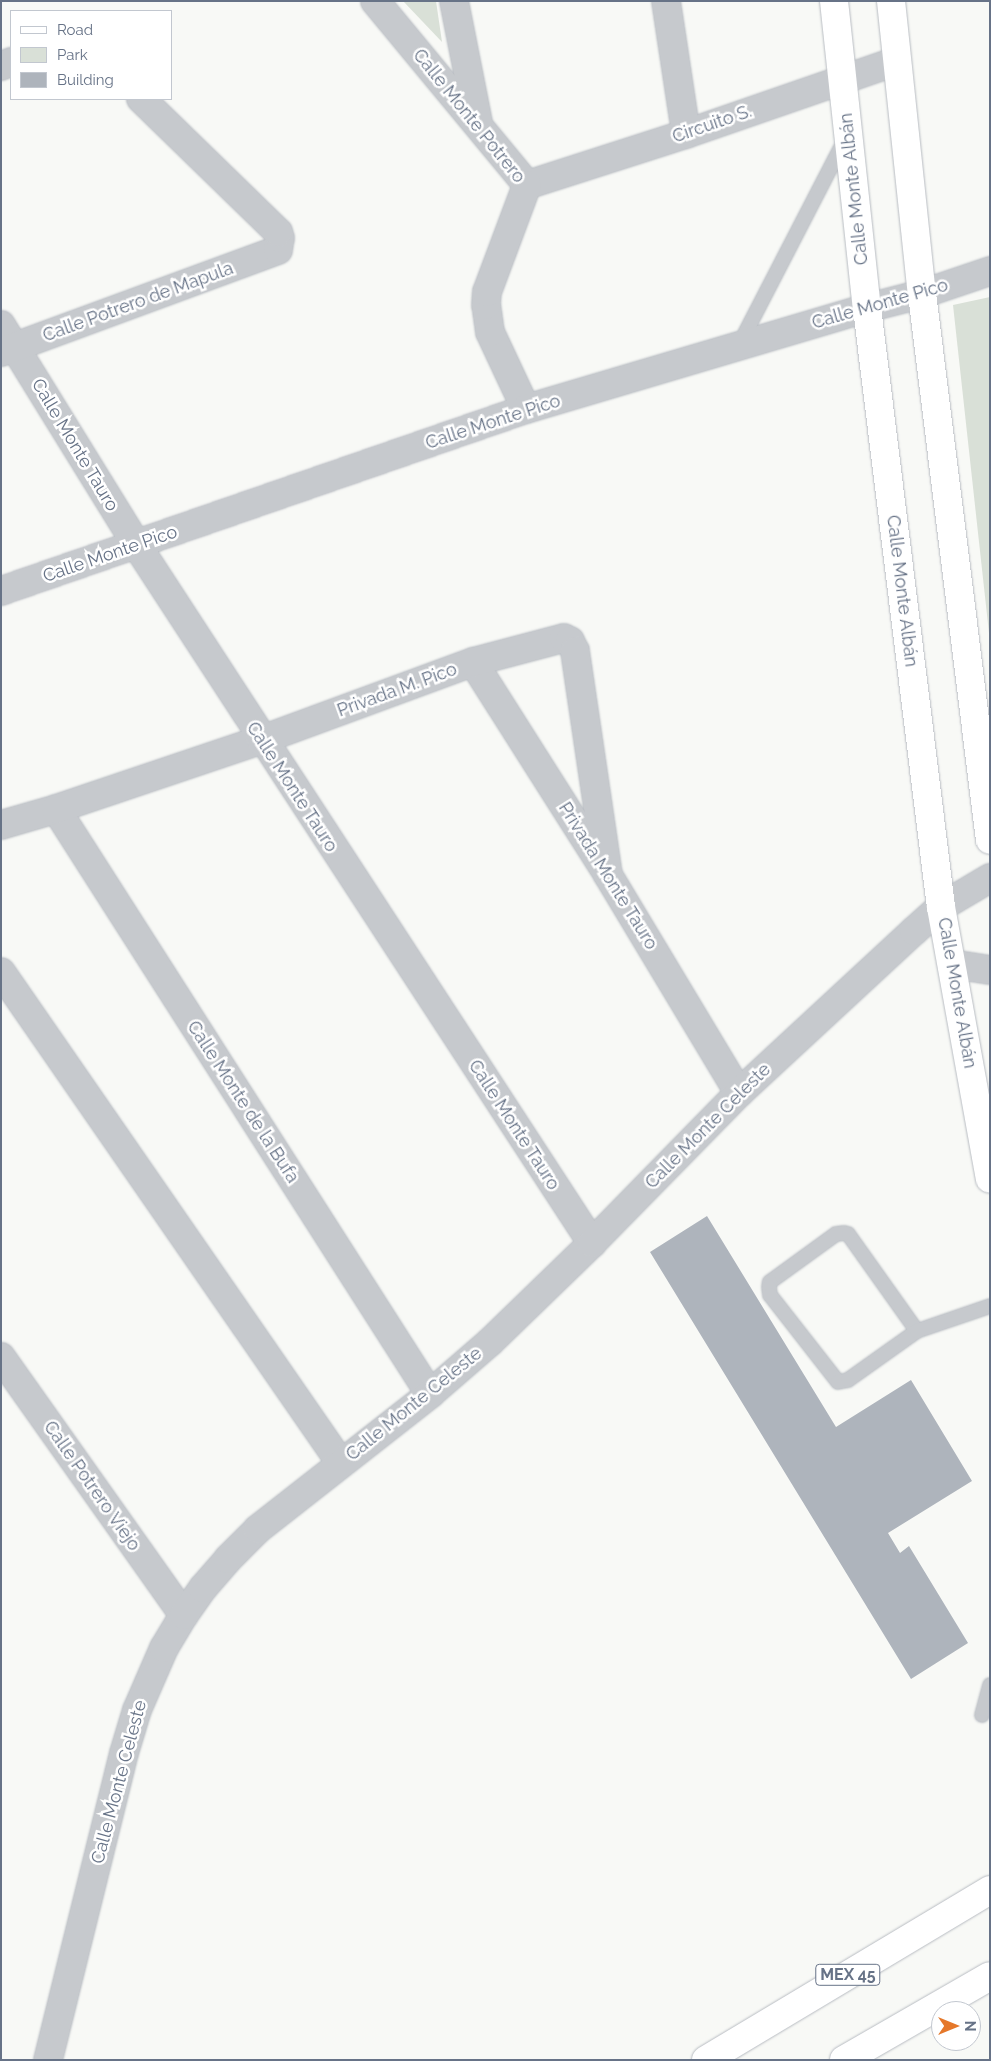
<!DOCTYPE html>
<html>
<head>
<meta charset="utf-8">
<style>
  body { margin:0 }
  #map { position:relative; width:991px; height:2061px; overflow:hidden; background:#f8f9f6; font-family:Raleway,sans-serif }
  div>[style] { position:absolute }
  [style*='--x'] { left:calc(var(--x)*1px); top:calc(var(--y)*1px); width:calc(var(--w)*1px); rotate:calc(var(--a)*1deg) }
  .green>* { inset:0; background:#d9e0d7 }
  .building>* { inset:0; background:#aeb4bc }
  .roads { filter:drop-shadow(0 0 1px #b8bcc2) drop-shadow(0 0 1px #b8bcc2) }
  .lane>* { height:14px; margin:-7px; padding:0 7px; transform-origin:7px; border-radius:7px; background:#c6c9cd }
  .street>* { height:28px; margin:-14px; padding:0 14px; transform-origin:14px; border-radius:14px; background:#c6c9cd }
  .secondary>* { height:28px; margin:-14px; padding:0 14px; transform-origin:14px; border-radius:14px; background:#fff }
  .highway>* { height:28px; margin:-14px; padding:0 14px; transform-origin:14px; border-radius:14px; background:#fff }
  span { translate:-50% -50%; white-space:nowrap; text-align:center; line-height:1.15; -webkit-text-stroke:5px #fff; paint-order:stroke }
  .shield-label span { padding:1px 4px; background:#fff; border:1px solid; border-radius:4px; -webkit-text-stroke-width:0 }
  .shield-label { font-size:16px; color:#677387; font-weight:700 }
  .street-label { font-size:18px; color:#677387 }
  .frame { position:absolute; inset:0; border:2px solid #677387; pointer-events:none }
  .legend { position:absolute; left:10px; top:10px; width:162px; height:90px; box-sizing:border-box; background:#fff; border:1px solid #c2c7cf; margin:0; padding:6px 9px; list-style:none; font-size:15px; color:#677387 }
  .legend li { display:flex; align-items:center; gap:10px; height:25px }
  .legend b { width:25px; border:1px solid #c2c7cf }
  .north { position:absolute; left:931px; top:2001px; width:50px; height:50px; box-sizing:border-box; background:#fff; border:1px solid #c2c7cf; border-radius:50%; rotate:90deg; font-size:14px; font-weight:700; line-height:20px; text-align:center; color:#677387 }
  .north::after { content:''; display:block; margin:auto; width:18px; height:22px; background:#e5782a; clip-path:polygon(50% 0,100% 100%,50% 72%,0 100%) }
</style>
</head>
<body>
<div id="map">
  <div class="green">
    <div style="clip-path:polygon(403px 1px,436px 1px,442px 42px)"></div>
    <div style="clip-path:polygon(990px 297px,990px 642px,953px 305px)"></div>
  </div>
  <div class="building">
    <div style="clip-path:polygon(707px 1216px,836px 1427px,911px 1380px,972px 1481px,888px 1533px,900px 1553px,909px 1546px,968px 1643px,911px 1679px,650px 1252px)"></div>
  </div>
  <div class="roads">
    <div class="lane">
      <div style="--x:739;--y:345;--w:231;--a:-62.7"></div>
      <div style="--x:917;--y:1331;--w:119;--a:-125.4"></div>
      <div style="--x:848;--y:1234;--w:4;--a:-166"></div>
      <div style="--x:844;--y:1233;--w:8;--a:173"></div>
      <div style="--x:836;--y:1234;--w:82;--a:144"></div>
      <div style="--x:770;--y:1282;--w:5;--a:101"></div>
      <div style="--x:769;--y:1287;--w:8;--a:83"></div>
      <div style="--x:770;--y:1295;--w:110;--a:52"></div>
      <div style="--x:838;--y:1382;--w:10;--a:-11"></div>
      <div style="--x:848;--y:1380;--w:85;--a:-35.4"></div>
      <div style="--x:917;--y:1331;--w:77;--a:-18.9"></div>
      <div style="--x:982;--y:1715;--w:31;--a:-75"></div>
    </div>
    <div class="street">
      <div style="--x:375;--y:1;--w:239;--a:50.4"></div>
      <div style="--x:454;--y:1;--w:123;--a:78.8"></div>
      <div style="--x:666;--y:1;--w:134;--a:81.4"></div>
      <div style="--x:1;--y:66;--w:11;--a:-22"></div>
      <div style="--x:527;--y:185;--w:167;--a:-17.8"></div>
      <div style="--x:686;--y:134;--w:223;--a:-19.1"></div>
      <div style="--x:1;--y:325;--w:257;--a:58.3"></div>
      <div style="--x:136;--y:544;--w:835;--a:56.88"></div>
      <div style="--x:1;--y:352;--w:295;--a:-20.2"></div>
      <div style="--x:278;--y:250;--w:12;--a:-81"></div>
      <div style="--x:280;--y:238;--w:6;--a:-108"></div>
      <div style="--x:278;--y:232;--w:191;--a:-135.8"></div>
      <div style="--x:526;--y:409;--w:85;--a:-115.1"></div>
      <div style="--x:490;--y:332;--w:27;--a:-98"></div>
      <div style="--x:486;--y:305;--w:13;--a:-86"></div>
      <div style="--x:487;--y:292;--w:114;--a:-69.5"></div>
      <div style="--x:1;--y:591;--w:556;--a:-19.12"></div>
      <div style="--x:526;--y:409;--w:356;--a:-16.5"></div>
      <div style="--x:867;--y:308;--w:57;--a:-14.3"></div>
      <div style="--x:922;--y:294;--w:72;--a:-18.7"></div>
      <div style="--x:473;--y:662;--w:252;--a:57.6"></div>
      <div style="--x:608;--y:875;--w:254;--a:59"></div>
      <div style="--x:56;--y:809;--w:694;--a:57.41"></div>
      <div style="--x:1;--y:825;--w:57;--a:-16.2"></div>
      <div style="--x:56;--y:809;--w:216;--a:-18.6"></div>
      <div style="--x:261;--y:740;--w:226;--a:-20.2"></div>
      <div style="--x:473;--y:662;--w:94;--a:-14.8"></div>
      <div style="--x:564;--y:638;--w:7;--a:27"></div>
      <div style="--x:570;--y:641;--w:11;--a:63"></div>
      <div style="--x:575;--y:651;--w:226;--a:81.6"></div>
      <div style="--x:952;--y:964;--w:38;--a:9"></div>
      <div style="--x:1;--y:972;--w:596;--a:55.32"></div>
      <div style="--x:1;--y:1357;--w:316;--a:54.7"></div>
      <div style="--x:48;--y:2060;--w:316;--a:-76.1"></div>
      <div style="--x:124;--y:1753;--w:45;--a:-73.2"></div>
      <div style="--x:137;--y:1710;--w:68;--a:-66.5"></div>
      <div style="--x:164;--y:1648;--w:39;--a:-59"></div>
      <div style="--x:184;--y:1615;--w:33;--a:-55"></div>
      <div style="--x:203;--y:1588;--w:38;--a:-49"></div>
      <div style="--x:228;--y:1559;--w:42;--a:-45"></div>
      <div style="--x:258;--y:1529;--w:219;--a:-38.1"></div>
      <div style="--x:430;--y:1394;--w:79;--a:-40.9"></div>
      <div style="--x:490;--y:1342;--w:142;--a:-44.1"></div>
      <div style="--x:592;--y:1243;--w:210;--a:-45.6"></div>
      <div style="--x:739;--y:1093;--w:238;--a:-42.8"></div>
      <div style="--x:914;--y:931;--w:36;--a:-42"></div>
      <div style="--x:941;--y:907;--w:57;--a:-30.6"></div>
    </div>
    <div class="secondary">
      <div style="--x:834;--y:1;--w:309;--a:83.9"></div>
      <div style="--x:867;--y:308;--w:604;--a:82.96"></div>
      <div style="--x:941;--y:907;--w:276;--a:79.8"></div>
      <div style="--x:891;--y:1;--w:295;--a:84"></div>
      <div style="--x:922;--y:294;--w:550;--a:82.9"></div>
    </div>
    <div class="highway">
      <div style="--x:706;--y:2060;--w:331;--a:-30.9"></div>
      <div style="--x:844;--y:2060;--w:168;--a:-29.9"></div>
    </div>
  </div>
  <div class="shield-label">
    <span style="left:848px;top:1975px">MEX 45</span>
  </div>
  <div class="street-label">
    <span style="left:469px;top:116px;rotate:51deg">Calle Monte Potrero</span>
    <span style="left:712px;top:124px;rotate:-19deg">Circuito S.</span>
    <span style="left:854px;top:189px;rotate:-96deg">Calle Monte Albán</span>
    <span style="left:138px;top:302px;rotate:-20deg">Calle Potrero de Mapula</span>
    <span style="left:880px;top:304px;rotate:-16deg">Calle Monte Pico</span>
    <span style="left:493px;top:422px;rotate:-18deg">Calle Monte Pico</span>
    <span style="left:75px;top:445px;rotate:59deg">Calle Monte Tauro</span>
    <span style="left:110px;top:554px;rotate:-19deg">Calle Monte Pico</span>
    <span style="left:902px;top:591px;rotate:83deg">Calle Monte Albán</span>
    <span style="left:397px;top:690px;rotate:-20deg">Privada M. Pico</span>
    <span style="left:292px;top:787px;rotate:57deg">Calle Monte Tauro</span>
    <span style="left:608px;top:876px;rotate:58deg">Privada Monte Tauro</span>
    <span style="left:957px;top:993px;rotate:80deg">Calle Monte Albán</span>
    <span style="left:243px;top:1102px;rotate:57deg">Calle Monte de la Bufa</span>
    <span style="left:514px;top:1125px;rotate:57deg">Calle Monte Tauro</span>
    <span style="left:708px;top:1126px;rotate:-45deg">Calle Monte Celeste</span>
    <span style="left:414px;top:1404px;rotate:-39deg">Calle Monte Celeste</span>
    <span style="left:92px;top:1486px;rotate:55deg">Calle Potrero Viejo</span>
    <span style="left:119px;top:1782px;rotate:-75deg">Calle Monte Celeste</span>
  </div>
  <div class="frame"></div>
  <ul class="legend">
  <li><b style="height:6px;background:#fff"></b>Road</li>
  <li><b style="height:14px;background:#d9e0d7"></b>Park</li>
  <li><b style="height:14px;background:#aeb4bc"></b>Building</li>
  </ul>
  <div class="north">N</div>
</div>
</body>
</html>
